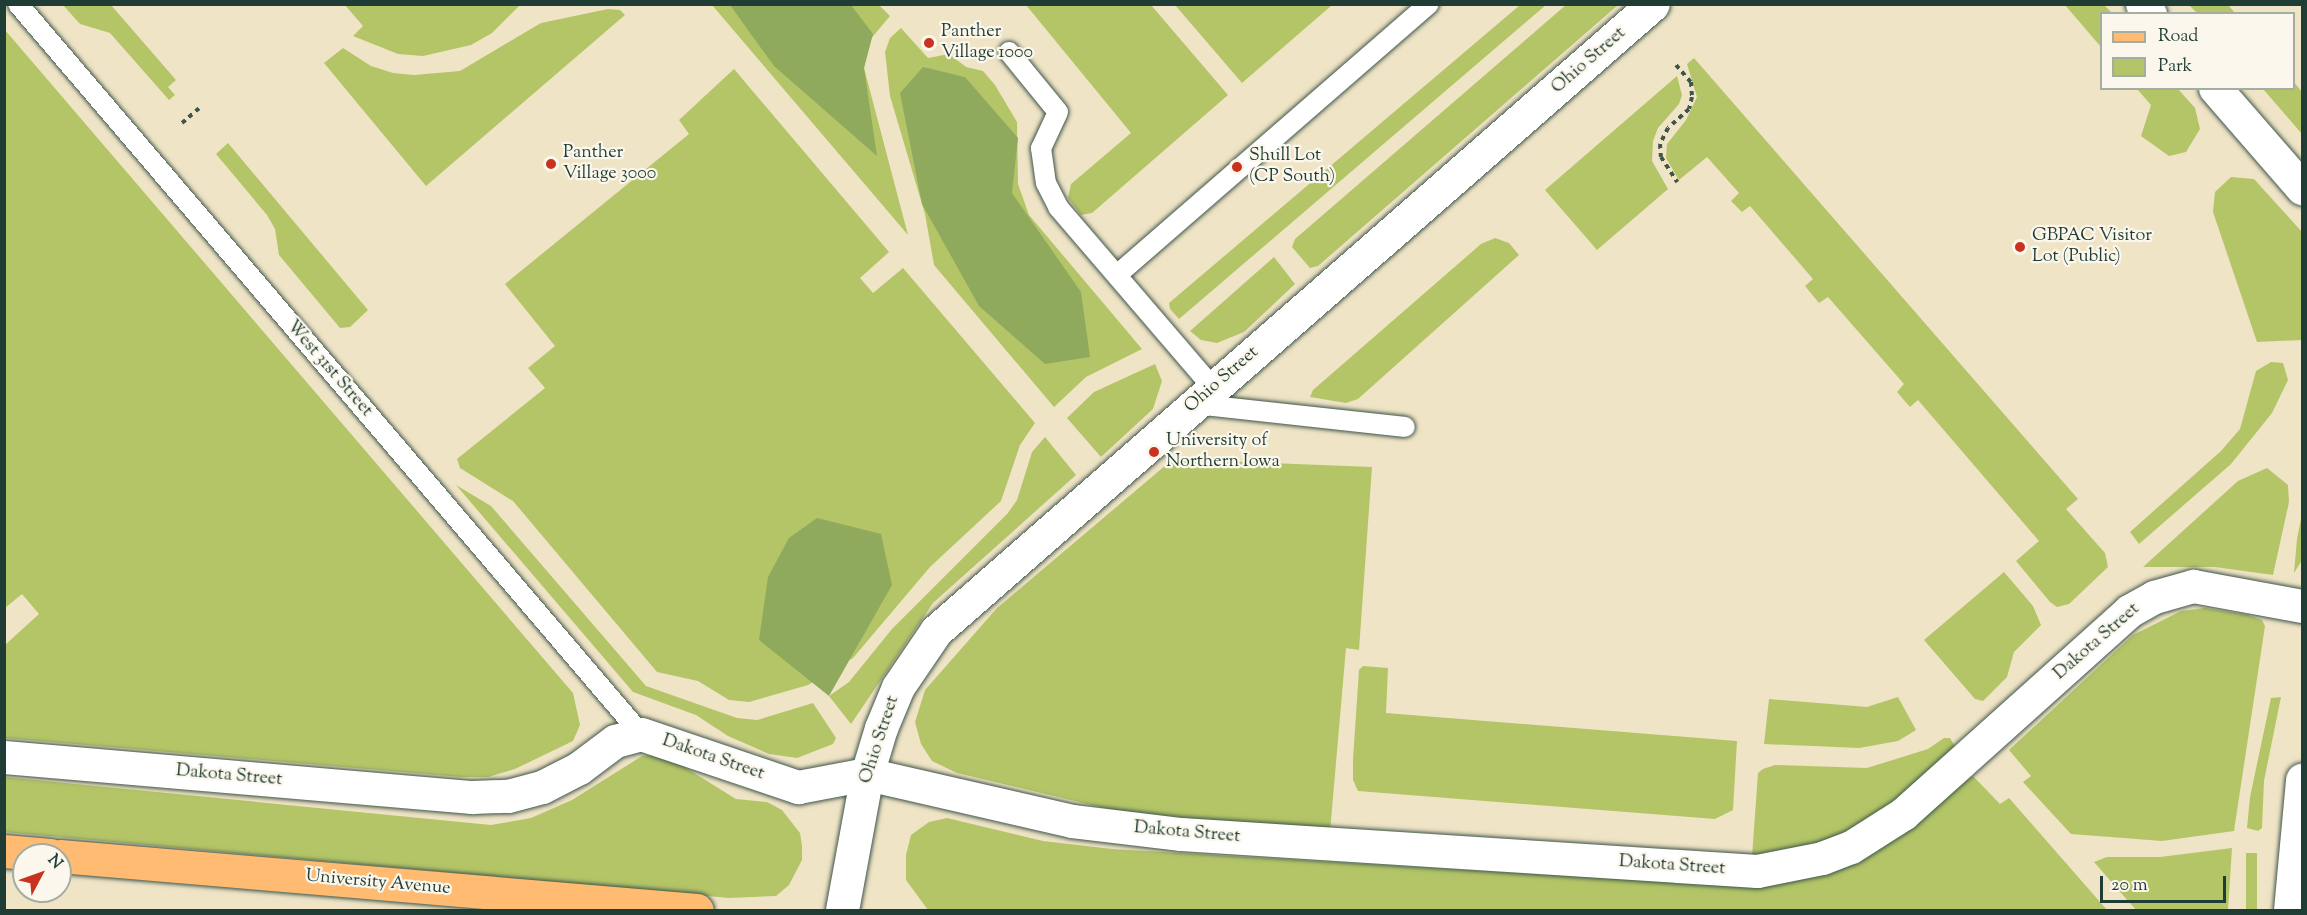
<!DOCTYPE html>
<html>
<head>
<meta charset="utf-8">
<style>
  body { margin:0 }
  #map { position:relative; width:2307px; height:915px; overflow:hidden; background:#f0e4c6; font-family:"Sorts Mill Goudy",serif }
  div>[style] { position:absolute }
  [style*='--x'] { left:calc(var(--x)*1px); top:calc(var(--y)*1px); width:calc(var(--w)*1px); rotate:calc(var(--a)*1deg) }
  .green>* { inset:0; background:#b4c568; transform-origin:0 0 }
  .forest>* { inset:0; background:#8faa5c }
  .path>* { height:4px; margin-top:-2px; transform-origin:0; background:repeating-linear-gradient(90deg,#3e564a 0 4.5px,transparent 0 9px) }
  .roads { filter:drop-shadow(0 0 2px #3e564a) drop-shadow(0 0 2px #3e564a) }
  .service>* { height:20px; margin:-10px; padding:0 10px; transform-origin:10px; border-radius:10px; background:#fff }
  .minor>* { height:33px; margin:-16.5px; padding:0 16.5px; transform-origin:16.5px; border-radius:16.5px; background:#fff }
  .tertiary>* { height:33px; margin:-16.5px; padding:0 16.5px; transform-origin:16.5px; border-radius:16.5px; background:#fff }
  .primary>* { height:33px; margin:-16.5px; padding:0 16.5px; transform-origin:16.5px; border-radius:16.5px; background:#ffbb71 }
  .dots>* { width:16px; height:16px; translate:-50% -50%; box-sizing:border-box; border:3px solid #fbf7ec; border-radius:50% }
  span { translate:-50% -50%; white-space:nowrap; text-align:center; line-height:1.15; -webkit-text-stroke:4.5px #fbf7ec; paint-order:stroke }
  .poi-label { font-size:18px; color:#1f3d34 }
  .left { translate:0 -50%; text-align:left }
  .street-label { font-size:18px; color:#1f3d34 }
  .frame { position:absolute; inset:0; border:6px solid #1f3d34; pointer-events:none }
  .legend { position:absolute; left:2100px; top:12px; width:195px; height:78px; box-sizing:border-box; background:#fbf7ec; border:2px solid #a3ada2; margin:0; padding:8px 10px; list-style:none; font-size:18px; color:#1f3d34 }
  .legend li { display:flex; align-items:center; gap:12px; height:30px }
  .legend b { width:30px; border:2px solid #a3ada2 }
  .north { position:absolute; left:12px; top:843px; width:60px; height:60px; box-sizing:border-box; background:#fbf7ec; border:2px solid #a3ada2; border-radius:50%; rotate:49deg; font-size:16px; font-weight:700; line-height:24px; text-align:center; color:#1f3d34 }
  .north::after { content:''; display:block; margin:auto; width:21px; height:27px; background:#c8321e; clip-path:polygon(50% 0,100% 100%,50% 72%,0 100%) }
  .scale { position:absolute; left:2100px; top:876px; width:126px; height:27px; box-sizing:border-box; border:3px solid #1f3d34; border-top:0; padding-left:8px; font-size:18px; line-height:21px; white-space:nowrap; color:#1f3d34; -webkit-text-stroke:4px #fbf7ec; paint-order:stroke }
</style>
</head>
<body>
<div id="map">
  <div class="green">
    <div style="clip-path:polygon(1567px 4px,1618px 5px,1318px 266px,1310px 268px,1292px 247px,1295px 239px)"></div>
    <div style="clip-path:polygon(63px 5px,111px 5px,176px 80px,168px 87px,175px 95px,169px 100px,110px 33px,80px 24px)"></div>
    <div style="clip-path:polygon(345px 5px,520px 5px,492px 33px,471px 45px,423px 56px,398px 54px,353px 36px,363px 26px)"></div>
    <div style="clip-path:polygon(712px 5px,879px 5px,890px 16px,869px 41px,864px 68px,908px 235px)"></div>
    <div style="clip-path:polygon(1026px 5px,1151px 5px,1228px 95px,1092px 213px,1081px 215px,1068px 198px,1071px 184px,1131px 133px)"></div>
    <div style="clip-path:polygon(1175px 5px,1332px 5px,1242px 83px)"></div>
    <div style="clip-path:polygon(1520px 5px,1546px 5px,1179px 319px,1170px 309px,1169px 303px)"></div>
    <div style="clip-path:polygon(2065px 5px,2104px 5px,2112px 13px,2102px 14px,2101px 47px)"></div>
    <div style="clip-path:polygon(2189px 5px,2228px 5px,2235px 13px,2197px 13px)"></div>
    <div style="clip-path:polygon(608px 9px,620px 10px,625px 15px,426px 186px,324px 63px,343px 48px,371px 66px,393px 73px,414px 75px,460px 71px,541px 23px)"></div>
    <div style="clip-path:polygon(901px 28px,928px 58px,949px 54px,966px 67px,983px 71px,995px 85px,1017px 122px,1018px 184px,1029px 215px,1142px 349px,1086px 377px,1054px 407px,934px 265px,925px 214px,890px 96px,885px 52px,890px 38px)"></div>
    <div style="clip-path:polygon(5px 30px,573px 693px,580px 725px,573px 741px,515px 769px,488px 777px,461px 777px,5px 738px,5px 645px,39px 614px,22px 594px,5px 608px)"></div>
    <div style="clip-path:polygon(1694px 58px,2078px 499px,2066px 509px,2105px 553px,2108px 567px,2069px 604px,2057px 607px,2050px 602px,2016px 561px,2039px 541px,1918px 400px,1910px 407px,1897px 392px,1904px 384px,1828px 297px,1819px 303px,1805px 286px,1813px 279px,1750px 206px,1742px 212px,1731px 201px,1739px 193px,1707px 157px,1679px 180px,1666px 158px,1667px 144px,1686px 120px,1697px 97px,1687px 64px)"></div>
    <div style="clip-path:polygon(734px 69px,889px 252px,860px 278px,873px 293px,903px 268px,1035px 423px,1020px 445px,1001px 501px,930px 567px,853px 658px,808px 685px,749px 702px,729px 700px,698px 681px,657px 672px,513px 501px,460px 468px,457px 459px,545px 388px,528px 368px,555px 346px,505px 284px,689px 134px,679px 120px)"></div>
    <div style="clip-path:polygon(1677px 76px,1682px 95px,1679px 104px,1658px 128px,1653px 141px,1652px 161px,1668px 189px,1597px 250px,1545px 190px)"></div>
    <div style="clip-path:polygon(2294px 82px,2302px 92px,2302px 134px,2263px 89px,2294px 88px)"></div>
    <div style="clip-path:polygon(2137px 89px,2178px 89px,2195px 108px,2200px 129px,2186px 152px,2169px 156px,2141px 136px,2151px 105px)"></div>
    <div style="clip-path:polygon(228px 143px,368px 310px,350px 327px,340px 328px,279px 255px,275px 229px,267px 215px,216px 154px)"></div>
    <div style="clip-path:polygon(2231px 177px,2254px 179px,2302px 232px,2302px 340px,2257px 342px,2213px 212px,2215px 192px)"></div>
    <div style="clip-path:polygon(1495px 238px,1509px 243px,1519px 255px,1358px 399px,1346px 403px,1310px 397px,1313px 390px,1481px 244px)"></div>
    <div style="clip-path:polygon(1274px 257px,1295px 284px,1244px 332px,1217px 343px,1201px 340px,1190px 331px)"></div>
    <div style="clip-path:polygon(2271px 362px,2283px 363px,2288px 380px,2272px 413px,2231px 464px,2139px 544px,2130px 532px,2221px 451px,2240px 429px,2256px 371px)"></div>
    <div style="clip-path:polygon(1155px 364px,1162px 381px,1153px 409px,1101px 457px,1067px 418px,1094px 392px)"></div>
    <div style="clip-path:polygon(1045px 437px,1076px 475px,933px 603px,851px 724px,829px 696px,849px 682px,892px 629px,1008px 513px,1017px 500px,1032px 452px)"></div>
    <div style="clip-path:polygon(1173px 459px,1372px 467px,1359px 650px,1346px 648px,1330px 832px,1146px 818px,957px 773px,932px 761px,921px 744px,915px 722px,925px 690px,997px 608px)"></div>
    <div style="clip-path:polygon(2267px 468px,2288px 485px,2289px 502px,2273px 575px,2215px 567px,2143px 567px,2238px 481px)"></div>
    <div style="clip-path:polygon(456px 485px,491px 506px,646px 686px,737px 718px,757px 720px,813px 703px,836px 738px,833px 744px,797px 758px,769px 754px,728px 736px,696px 715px,633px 692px)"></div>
    <div style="clip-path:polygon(2302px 514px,2302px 560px,2294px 573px,2297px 539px)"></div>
    <div style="clip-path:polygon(2004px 572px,2033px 606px,2041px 625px,2014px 652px,2007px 677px,1983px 701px,1975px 699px,1924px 640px)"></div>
    <div style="clip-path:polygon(2205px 608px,2248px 615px,2262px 620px,2265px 626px,2234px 831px,2162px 841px,2071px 834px,2023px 782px,2031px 776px,2009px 750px,2133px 635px,2181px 611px)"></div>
    <div style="clip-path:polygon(1363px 666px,1388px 668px,1386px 713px,1737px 741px,1733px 810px,1715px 819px,1358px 791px,1353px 780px,1353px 759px,1359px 670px)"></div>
    <div style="clip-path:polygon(1898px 697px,1916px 730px,1898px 741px,1859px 748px,1764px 744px,1769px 699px,1867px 707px)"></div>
    <div style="clip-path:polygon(2281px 697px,2264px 781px,2262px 828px,2258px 831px,2247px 828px,2250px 797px,2271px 698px)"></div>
    <div style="clip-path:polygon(1944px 738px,1950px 738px,1957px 750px,1868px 823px,1818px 846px,1752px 857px,1758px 773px,1763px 769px,1775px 765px,1867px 768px,1928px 749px)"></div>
    <div style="clip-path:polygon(657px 755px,673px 760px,736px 799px,767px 802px,782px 810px,800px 833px,802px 846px,802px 860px,789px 885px,776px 896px,729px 898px,5px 832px,4px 777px,491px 825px,531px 818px,572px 800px,642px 756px)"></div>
    <div style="clip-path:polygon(1973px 776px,2000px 804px,2009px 798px,2107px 910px,928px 910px,906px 880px,906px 855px,911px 835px,929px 822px,947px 818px,1043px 841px,1112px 849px,1755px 887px,1840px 869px,1880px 847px)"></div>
    <div style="clip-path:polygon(2232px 848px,2228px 910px,2136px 910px,2094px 862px,2107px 857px,2160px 857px)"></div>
    <div style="left:2246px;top:853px;width:11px;height:57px"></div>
  </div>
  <div class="forest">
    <div style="clip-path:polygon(730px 5px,851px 5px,873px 34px,864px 68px,877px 156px,774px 66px)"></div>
    <div style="clip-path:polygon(923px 67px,965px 77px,1018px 138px,1012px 193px,1081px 292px,1090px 357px,1045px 364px,979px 306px,922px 204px,900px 93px)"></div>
    <div style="clip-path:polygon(817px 518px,881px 534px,892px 585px,829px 696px,759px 640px,768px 577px,789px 538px)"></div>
  </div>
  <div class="path">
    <div style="--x:1676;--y:65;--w:23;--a:49"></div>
    <div style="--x:1691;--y:82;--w:15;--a:86"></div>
    <div style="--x:1692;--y:97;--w:12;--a:104"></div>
    <div style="--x:1689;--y:109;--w:28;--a:138"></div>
    <div style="--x:1668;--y:128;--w:18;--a:117"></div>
    <div style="--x:1660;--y:144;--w:13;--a:86"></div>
    <div style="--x:1661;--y:157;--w:30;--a:57"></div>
    <div style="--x:182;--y:123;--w:23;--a:-41"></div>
  </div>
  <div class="roads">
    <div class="service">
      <div style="--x:18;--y:4;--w:960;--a:49.52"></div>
      <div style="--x:1009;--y:52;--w:77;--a:50.8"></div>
      <div style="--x:1058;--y:112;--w:40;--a:115"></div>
      <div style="--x:1041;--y:148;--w:35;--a:82"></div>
      <div style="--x:1046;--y:183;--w:27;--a:63"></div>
      <div style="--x:1058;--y:207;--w:238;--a:49.4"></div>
      <div style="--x:1117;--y:275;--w:413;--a:-41"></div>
      <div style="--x:1194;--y:404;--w:212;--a:6.2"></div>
    </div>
    <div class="minor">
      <div style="--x:2142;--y:4;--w:13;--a:51"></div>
      <div style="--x:2215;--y:88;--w:133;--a:49"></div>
      <div style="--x:4;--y:757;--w:470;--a:4.9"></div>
      <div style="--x:472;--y:797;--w:36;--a:-2"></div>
      <div style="--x:508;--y:796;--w:35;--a:-15"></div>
      <div style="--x:542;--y:787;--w:42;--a:-27.2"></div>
      <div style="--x:579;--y:768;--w:45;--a:-36.9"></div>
      <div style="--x:615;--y:741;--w:27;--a:-15"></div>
      <div style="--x:641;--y:734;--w:166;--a:18.7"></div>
      <div style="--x:798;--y:787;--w:70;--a:-10.7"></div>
      <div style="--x:867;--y:774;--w:210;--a:12.9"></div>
      <div style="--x:1072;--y:821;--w:110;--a:6.8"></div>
      <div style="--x:1181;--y:834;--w:577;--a:3.68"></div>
      <div style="--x:1757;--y:871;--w:66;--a:-11.3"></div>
      <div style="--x:1822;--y:858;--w:31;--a:-21"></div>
      <div style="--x:1851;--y:847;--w:62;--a:-32.4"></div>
      <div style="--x:1903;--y:814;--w:304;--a:-41.9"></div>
      <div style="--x:2129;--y:611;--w:29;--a:-29"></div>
      <div style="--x:2154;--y:597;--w:41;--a:-15.8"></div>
      <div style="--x:2193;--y:586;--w:111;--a:10.4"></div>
      <div style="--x:2290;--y:910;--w:131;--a:-84.7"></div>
    </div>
    <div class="tertiary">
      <div style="--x:842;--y:910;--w:138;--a:-79.6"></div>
      <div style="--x:867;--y:774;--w:48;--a:-73.1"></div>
      <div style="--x:881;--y:728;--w:44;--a:-67.5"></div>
      <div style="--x:898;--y:687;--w:68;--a:-55.8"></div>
      <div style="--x:936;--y:631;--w:952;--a:-41.17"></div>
    </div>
    <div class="primary">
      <div style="--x:4;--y:851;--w:46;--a:5"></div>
      <div style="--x:60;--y:856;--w:639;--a:4.85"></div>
    </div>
  </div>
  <div class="dots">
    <div style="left:929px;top:43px;background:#c8321e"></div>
    <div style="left:551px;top:164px;background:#c8321e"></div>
    <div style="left:1237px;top:167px;background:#c8321e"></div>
    <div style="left:2020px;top:247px;background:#c8321e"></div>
    <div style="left:1154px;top:452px;background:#c8321e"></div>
  </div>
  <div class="poi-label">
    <span class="left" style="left:941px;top:43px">Panther<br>Village 1000</span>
    <span class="left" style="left:563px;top:164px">Panther<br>Village 3000</span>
    <span class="left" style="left:1249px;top:167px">Shull Lot<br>(CP South)</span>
    <span class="left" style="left:2032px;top:247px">GBPAC Visitor<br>Lot (Public)</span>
    <span class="left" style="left:1166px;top:452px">University of<br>Northern Iowa</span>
  </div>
  <div class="street-label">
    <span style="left:1589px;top:61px;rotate:-41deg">Ohio Street</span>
    <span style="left:329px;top:369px;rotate:49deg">West 31st Street</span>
    <span style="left:1222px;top:380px;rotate:-41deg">Ohio Street</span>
    <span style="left:2097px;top:642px;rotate:-41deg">Dakota Street</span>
    <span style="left:880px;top:740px;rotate:-72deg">Ohio Street</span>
    <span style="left:713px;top:758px;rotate:19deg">Dakota Street</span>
    <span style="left:229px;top:776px;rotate:5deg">Dakota Street</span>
    <span style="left:1187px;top:833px;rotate:5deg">Dakota Street</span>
    <span style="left:1672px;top:866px;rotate:4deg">Dakota Street</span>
    <span style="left:378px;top:883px;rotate:5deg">University Avenue</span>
  </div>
  <div class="frame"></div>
  <ul class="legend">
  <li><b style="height:8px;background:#ffbb71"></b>Road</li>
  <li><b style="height:16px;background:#b4c568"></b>Park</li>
  </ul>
  <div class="north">N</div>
  <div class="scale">20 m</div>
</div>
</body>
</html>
